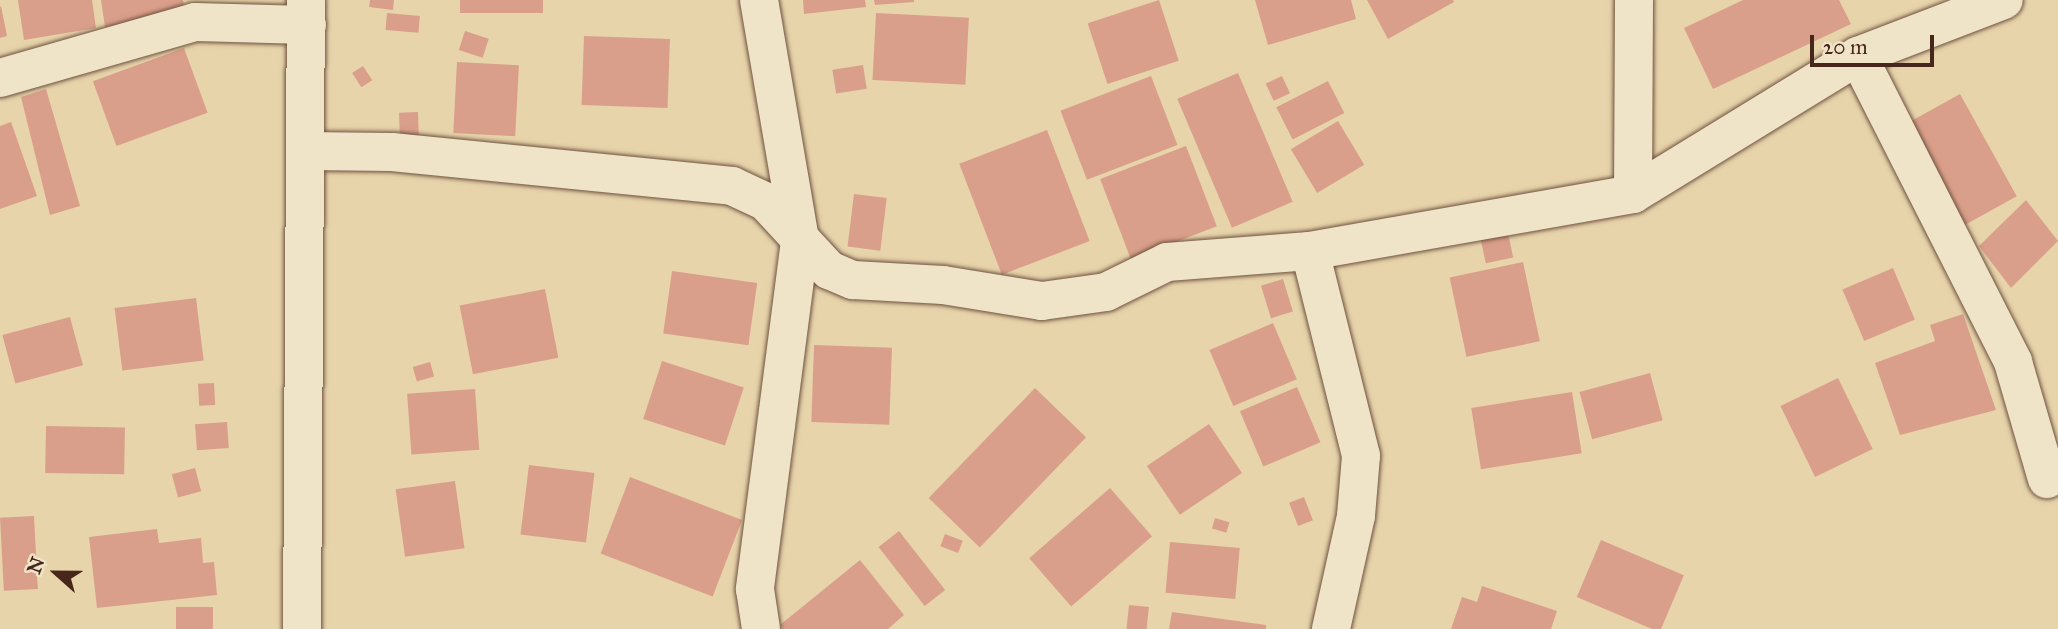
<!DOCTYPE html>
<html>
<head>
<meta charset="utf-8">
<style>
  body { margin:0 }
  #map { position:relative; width:2058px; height:629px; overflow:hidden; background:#e7d4ab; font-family:"IM FELL Great Primer",serif }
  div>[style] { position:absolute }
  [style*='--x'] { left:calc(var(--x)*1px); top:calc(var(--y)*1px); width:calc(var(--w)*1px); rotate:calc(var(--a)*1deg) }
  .building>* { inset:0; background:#da9f8a; transform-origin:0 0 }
  .roads { filter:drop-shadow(0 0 2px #6f523f) drop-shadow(0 0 2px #6f523f) }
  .street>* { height:38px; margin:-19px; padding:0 19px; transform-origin:19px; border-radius:19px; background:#efe3c8 }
  .secondary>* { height:38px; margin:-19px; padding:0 19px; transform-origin:19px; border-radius:19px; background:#efe3c8 }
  span { translate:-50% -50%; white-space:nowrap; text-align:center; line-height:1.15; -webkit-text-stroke:5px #efe3c8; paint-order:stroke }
  .north { position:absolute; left:21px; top:538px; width:70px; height:70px; -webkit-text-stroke:5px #efe3c8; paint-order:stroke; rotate:291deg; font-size:19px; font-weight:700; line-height:28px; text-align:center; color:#47271b }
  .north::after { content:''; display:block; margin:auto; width:24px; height:32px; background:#47271b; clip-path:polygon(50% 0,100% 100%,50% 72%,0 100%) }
  .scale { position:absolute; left:1810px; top:35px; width:124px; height:32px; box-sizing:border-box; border:4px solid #47271b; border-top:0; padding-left:9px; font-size:21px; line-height:24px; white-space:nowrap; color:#47271b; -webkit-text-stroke:5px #efe3c8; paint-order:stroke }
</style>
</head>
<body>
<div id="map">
  <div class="building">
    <div style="clip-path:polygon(18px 0,92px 0,96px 28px,24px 40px)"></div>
    <div style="clip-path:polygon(101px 0,183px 0,185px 17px,105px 27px)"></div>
    <div style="clip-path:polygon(370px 0,394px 0,393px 10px,369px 7px)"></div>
    <div style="left:460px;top:0;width:83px;height:13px"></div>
    <div style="clip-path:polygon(803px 0,865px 0,866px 7px,804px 14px)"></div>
    <div style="clip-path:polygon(874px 0,914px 0,914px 2px,875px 5px)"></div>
    <div style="left:1159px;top:0;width:64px;height:75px;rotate:72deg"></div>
    <div style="clip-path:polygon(1255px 0,1351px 0,1356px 19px,1268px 45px)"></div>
    <div style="clip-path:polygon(1367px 0,1453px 0,1454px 2px,1388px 39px)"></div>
    <div style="clip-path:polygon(1743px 0,1839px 0,1851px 24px,1713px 89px,1684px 28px)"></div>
    <div style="clip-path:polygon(1px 6px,7px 36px,0 38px,0 7px)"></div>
    <div style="left:387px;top:13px;width:33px;height:17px;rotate:5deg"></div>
    <div style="left:876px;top:13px;width:93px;height:67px;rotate:3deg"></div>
    <div style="left:465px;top:31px;width:25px;height:20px;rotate:18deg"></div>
    <div style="left:584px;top:36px;width:86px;height:69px;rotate:2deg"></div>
    <div style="left:184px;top:48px;width:69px;height:97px;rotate:70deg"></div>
    <div style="left:457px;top:62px;width:62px;height:71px;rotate:3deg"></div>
    <div style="left:863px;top:65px;width:24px;height:31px;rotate:81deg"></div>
    <div style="left:363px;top:66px;width:17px;height:13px;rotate:57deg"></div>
    <div style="left:1238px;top:73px;width:140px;height:66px;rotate:67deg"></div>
    <div style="left:1151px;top:76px;width:74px;height:97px;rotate:69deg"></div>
    <div style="left:1282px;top:76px;width:19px;height:18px;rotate:65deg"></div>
    <div style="left:1328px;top:81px;width:36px;height:58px;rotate:63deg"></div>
    <div style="clip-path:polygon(46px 89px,80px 206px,50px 215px,21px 97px)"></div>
    <div style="left:1960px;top:94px;width:117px;height:64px;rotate:61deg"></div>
    <div style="left:418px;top:112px;width:26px;height:19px;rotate:88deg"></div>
    <div style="left:1338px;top:121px;width:51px;height:55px;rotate:59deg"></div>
    <div style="clip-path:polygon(11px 122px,37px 196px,0 209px,0 126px)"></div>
    <div style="left:1047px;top:130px;width:119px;height:94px;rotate:69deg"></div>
    <div style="left:1186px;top:146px;width:86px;height:92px;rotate:69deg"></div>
    <div style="left:854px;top:194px;width:33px;height:53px;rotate:7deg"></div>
    <div style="clip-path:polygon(2026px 200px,2058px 241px,2011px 288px,1979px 246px)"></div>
    <div style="left:1508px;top:233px;width:25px;height:28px;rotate:78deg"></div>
    <div style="left:1523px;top:262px;width:81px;height:75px;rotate:78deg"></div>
    <div style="left:1893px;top:268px;width:56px;height:55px;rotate:67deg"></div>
    <div style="left:672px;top:271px;width:86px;height:63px;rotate:8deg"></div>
    <div style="left:1283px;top:279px;width:34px;height:23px;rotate:73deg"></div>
    <div style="left:545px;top:289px;width:70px;height:87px;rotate:79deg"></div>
    <div style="left:196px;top:298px;width:63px;height:82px;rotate:83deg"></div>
    <div style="clip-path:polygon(1963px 314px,1996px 410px,1900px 435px,1875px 363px,1935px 341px,1930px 325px)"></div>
    <div style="left:70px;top:317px;width:50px;height:70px;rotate:75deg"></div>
    <div style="left:1273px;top:323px;width:61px;height:69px;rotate:67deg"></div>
    <div style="left:814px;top:345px;width:78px;height:77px;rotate:2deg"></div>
    <div style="left:662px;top:361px;width:86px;height:61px;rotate:18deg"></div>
    <div style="left:430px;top:362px;width:15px;height:18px;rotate:74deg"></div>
    <div style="left:1650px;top:373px;width:49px;height:73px;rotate:75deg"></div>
    <div style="left:1838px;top:378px;width:79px;height:64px;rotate:64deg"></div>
    <div style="left:214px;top:383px;width:22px;height:16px;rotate:87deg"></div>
    <div style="left:1297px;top:387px;width:60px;height:62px;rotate:67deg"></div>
    <div style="left:1035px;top:388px;width:71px;height:153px;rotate:44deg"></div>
    <div style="left:475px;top:389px;width:61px;height:68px;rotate:86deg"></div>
    <div style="left:1572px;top:392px;width:62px;height:102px;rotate:81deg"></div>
    <div style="left:227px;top:422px;width:26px;height:32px;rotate:86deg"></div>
    <div style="left:1209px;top:424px;width:59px;height:75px;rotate:56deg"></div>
    <div style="left:46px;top:426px;width:79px;height:47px;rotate:1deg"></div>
    <div style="left:529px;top:465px;width:66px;height:70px;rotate:7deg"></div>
    <div style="left:195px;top:468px;width:24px;height:24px;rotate:75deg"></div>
    <div style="left:630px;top:477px;width:120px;height:82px;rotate:21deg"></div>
    <div style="left:455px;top:481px;width:68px;height:60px;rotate:82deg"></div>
    <div style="left:1110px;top:488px;width:64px;height:107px;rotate:49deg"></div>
    <div style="left:1304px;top:497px;width:25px;height:16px;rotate:69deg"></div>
    <div style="left:34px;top:516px;width:73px;height:34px;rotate:87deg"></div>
    <div style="left:1215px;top:518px;width:15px;height:11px;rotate:16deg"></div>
    <div style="clip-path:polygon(157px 529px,159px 543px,201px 538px,203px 563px,214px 562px,217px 595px,97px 608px,89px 537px)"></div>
    <div style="left:899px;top:531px;width:75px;height:26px;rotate:52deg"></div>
    <div style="left:945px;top:534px;width:19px;height:13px;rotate:21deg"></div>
    <div style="left:1601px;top:540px;width:90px;height:62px;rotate:23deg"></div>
    <div style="left:1170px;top:542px;width:70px;height:51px;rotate:5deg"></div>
    <div style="clip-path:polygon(860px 560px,904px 615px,888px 629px,783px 629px,780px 625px)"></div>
    <div style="clip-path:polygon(1482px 586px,1557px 611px,1551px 629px,1451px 629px,1462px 597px,1477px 602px)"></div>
    <div style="left:1129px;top:605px;width:20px;height:24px;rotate:6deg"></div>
    <div style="left:176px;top:607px;width:37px;height:22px"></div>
    <div style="clip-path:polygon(1172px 612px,1266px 625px,1266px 629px,1169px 629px)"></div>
  </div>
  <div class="roads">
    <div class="street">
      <div style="--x:759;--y:0;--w:244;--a:80.3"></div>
      <div style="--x:800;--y:241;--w:351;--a:97.4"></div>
      <div style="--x:755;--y:589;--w:40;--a:81.5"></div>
      <div style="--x:1858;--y:56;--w:343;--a:63.1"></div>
      <div style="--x:2013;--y:362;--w:122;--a:73.8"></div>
      <div style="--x:0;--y:78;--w:203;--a:-16"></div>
      <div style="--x:195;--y:22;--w:112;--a:1.5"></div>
      <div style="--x:306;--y:151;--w:86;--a:0.7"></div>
      <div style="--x:392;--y:152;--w:342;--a:5.7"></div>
      <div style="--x:732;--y:186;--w:38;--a:25"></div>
      <div style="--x:766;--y:202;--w:93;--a:47.2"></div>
      <div style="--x:829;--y:270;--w:26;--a:23"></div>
      <div style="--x:853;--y:280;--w:90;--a:3.2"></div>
      <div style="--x:943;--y:285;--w:100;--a:9.2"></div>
      <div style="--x:1042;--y:301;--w:65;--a:-8"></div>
      <div style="--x:1106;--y:292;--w:68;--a:-26.2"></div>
      <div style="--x:1167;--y:262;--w:143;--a:-4.4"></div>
      <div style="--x:1310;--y:251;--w:328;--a:-10"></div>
      <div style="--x:1633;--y:194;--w:264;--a:-31.5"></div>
      <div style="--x:1858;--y:56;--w:156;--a:-21"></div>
      <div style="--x:1633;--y:194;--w:194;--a:-89.7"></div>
      <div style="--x:1310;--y:251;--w:211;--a:76"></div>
      <div style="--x:1361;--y:456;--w:60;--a:94.8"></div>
      <div style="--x:1356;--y:516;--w:116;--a:102.5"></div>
    </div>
    <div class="secondary">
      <div style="--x:302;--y:629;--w:629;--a:-89.64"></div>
    </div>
  </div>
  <div class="north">N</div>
  <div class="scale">20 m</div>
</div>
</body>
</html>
